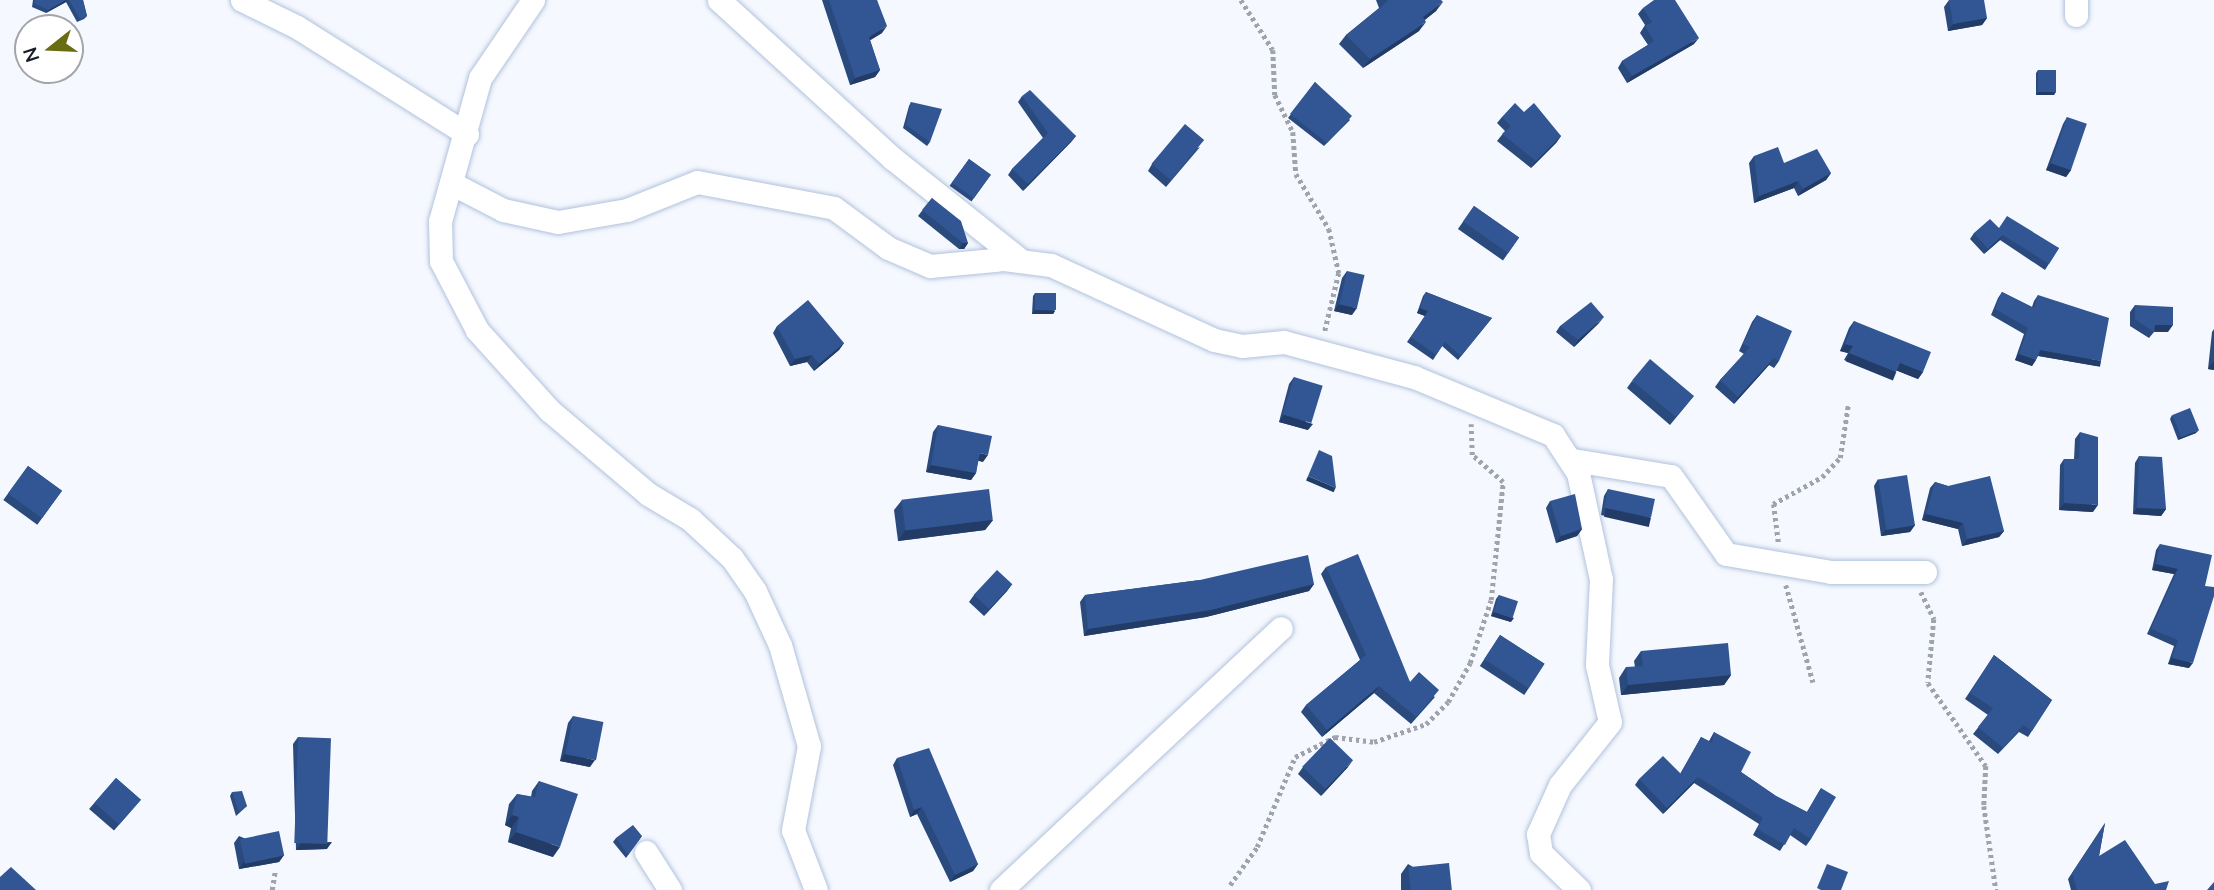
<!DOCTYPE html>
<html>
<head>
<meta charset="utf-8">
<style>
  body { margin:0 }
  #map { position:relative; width:2214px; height:890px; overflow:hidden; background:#f5f8fe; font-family:Mulish,sans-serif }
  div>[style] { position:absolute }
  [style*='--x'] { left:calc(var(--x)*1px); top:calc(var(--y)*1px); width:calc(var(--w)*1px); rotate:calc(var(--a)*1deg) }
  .path>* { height:4.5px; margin-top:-2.25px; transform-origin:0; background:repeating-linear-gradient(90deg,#9fa3ab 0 3.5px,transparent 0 7px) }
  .roads { filter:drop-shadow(0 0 2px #b1c2dd) drop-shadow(0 0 2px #b1c2dd) }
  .minor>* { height:23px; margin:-11.5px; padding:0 11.5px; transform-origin:11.5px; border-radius:11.5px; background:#fff }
  .wall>* { inset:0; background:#2a4a7e; transform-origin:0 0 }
  .shaded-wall>* { inset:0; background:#223c67; transform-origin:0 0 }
  .building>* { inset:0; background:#315693; transform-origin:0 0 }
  span { translate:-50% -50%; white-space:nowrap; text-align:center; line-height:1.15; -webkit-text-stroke:7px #fff; paint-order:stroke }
  .north { position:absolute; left:14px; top:14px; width:70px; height:70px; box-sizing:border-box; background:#fff; border:2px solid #a2a5a9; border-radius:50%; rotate:252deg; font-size:19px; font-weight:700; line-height:28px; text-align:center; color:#171d27 }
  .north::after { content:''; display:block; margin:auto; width:24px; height:32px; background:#686d11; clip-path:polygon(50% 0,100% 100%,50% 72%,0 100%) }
</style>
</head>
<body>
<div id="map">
  <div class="path">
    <div style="--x:1241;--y:0;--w:59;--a:57.4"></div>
    <div style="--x:1273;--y:50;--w:45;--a:87.5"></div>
    <div style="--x:1275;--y:95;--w:41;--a:64.1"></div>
    <div style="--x:1293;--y:132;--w:42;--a:85.9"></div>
    <div style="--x:1296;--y:174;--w:64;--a:59"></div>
    <div style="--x:1329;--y:229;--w:45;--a:77.2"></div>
    <div style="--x:1339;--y:273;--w:60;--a:103.6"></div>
    <div style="--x:1778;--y:542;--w:38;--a:-97"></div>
    <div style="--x:1773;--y:504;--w:56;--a:-28.9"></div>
    <div style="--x:1822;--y:477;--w:26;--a:-47"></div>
    <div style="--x:1840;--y:458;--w:53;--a:-81.3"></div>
    <div style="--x:1786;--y:585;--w:101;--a:74.4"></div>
    <div style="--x:1921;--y:592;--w:30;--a:64"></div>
    <div style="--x:1934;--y:619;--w:64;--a:95.4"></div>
    <div style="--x:1928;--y:683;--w:101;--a:55.1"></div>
    <div style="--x:1986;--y:766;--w:40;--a:92.9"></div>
    <div style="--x:1984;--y:806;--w:85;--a:81.9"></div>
    <div style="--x:1230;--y:885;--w:47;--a:-54.6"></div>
    <div style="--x:1257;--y:847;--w:98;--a:-67.1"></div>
    <div style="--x:1295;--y:757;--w:45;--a:-26.6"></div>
    <div style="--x:1335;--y:737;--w:39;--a:7"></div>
    <div style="--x:1374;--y:742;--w:55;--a:-19.1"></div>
    <div style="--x:1426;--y:724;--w:31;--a:-45"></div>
    <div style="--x:1448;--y:702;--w:45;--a:-60.6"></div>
    <div style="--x:1470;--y:663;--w:66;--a:-71.6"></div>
    <div style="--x:1491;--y:600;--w:119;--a:-84.2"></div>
    <div style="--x:1503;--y:482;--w:41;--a:-138.9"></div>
    <div style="--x:1472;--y:455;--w:31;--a:-92"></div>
    <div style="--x:272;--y:890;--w:20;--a:-81"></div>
  </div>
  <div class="roads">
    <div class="minor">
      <div style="--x:242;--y:0;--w:61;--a:26.1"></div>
      <div style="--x:297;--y:27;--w:201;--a:32.2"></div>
      <div style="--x:533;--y:0;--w:94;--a:124.2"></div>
      <div style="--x:480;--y:78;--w:148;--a:105.6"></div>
      <div style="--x:440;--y:221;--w:40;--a:88.6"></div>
      <div style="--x:441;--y:261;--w:78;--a:62.4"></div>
      <div style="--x:477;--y:330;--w:108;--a:48"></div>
      <div style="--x:549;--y:410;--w:130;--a:40.3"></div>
      <div style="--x:648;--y:494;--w:49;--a:30.8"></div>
      <div style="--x:690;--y:519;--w:57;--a:42.9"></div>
      <div style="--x:732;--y:558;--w:40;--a:55.1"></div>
      <div style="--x:755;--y:591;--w:60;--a:65.2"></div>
      <div style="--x:780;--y:645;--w:105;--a:74"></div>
      <div style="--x:809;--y:746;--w:86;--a:100.8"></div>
      <div style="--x:793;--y:830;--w:64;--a:69"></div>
      <div style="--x:719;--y:0;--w:234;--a:42.4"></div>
      <div style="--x:892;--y:158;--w:162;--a:38.5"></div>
      <div style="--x:2076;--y:15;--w:15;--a:-90"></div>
      <div style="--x:451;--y:183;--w:59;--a:27.4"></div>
      <div style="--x:503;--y:210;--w:56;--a:12.3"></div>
      <div style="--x:558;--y:222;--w:70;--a:-9.9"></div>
      <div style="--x:627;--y:210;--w:75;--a:-21.8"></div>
      <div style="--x:697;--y:182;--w:139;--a:10.7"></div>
      <div style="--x:834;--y:208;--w:67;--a:36.5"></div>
      <div style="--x:888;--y:248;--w:46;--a:23.2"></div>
      <div style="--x:930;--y:266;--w:74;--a:-5.4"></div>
      <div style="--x:1004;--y:259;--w:47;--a:7.3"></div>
      <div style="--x:1051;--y:265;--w:179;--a:24.7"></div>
      <div style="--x:1214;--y:340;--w:29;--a:12"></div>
      <div style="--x:1242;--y:346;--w:42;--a:-5.4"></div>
      <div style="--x:1284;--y:342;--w:135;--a:15.1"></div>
      <div style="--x:1414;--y:377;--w:151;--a:22.6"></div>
      <div style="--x:1553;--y:435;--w:45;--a:56.7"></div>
      <div style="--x:1578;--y:473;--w:108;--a:77.8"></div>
      <div style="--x:1601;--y:579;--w:86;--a:92.7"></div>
      <div style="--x:1597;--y:665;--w:58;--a:77.2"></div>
      <div style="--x:1610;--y:722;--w:80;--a:128.4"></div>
      <div style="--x:1560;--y:785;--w:54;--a:114.2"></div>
      <div style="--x:1538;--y:834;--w:19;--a:81"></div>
      <div style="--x:1541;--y:853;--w:53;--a:44.2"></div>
      <div style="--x:1573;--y:460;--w:99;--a:9.3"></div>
      <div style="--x:1671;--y:476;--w:95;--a:54.8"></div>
      <div style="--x:1726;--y:554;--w:107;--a:9.7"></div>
      <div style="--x:1831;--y:572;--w:94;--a:0"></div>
      <div style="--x:646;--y:852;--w:45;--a:57.7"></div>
      <div style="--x:1001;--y:890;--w:383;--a:-43.1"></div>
    </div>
  </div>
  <div class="wall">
    <div style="clip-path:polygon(33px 0,83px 0,87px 16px,84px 19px,77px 22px,66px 2px,46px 13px,32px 7px)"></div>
    <div style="clip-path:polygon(822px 0,877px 0,882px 33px,870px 40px,880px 70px,875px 77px,850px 85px)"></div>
    <div style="clip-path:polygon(1376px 0,1441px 0,1436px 11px,1425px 20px,1419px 31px,1363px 68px,1339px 44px,1346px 35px,1379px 8px)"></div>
    <div style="clip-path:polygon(1949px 0,1987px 18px,1982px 25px,1948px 31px,1944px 7px)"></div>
    <div style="clip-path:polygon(1643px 8px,1694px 44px,1627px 83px,1618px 68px,1622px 61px,1648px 45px,1640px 33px,1645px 25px,1638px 14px)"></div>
    <div style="clip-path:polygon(2038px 70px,2054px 95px,2036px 95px,2036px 73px)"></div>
    <div style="clip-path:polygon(1315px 82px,1350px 120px,1324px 146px,1288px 118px)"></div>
    <div style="clip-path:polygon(1022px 96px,1076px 136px,1071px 142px,1023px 191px,1008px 175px,1012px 169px,1043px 138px,1018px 102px)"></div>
    <div style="clip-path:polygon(911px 102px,930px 142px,927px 146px,903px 128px,909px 106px)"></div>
    <div style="clip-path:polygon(1524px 112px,1561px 136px,1556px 143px,1531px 168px,1497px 141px,1505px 131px,1497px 123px,1502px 117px)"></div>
    <div style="clip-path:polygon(2067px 117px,2071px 170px,2066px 177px,2046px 170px,2063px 124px)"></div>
    <div style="clip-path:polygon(1200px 147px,1166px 187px,1148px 171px,1152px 164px)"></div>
    <div style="clip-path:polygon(1754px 156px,1784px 163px,1831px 173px,1826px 180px,1798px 196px,1794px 188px,1754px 203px,1749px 163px)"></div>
    <div style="left:969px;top:159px;width:27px;height:33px;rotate:36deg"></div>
    <div style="clip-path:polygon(932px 198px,968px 243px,964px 249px,959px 249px,918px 216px)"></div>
    <div style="left:1474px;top:206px;width:55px;height:28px;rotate:35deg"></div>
    <div style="clip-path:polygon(1999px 228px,2059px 248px,2045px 270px,2000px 240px,1984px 254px,1970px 239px,1974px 233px)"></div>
    <div style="clip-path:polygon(1347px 271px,1352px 315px,1334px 311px,1342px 278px)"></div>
    <div style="clip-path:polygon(1426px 292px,1492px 318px,1458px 360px,1442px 346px,1433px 360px,1407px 342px,1425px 316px,1417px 313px,1423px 296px)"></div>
    <div style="clip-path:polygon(2002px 292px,2032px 307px,2034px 301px,2038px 295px,2097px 366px,2038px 356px,2032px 366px,2015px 360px,2024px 334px,1991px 315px,1998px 298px)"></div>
    <div style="clip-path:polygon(1035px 293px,1055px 311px,1053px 314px,1032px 314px,1033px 296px)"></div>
    <div style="clip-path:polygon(2135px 305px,2168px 332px,2154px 332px,2149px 338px,2130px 326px,2130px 312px)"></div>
    <div style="clip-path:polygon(1757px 315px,1779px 361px,1774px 368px,1769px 365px,1734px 404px,1715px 387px,1720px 380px,1744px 354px,1739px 351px,1752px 322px)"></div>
    <div style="clip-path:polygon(1854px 321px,1923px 372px,1918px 379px,1896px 370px,1891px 379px,1844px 360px,1848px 353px,1840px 351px,1849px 328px)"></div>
    <div style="clip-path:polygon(1599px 323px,1574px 347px,1556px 332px,1560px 326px)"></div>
    <div style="clip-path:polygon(777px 326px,844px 343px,839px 350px,814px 371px,807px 362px,790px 366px,773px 333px)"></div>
    <div style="clip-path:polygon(2214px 329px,2214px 370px,2208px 369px,2212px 332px)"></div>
    <div style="clip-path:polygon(1294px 377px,1308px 430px,1279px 422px,1289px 384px)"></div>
    <div style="clip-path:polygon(1632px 381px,1694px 396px,1670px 425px,1627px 388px)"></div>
    <div style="clip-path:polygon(2172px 415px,2196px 433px,2178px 440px,2170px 419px)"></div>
    <div style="clip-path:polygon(938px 425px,983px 462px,978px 460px,976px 473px,971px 480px,926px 472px,933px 432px)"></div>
    <div style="clip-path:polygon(2080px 432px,2093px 512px,2059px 510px,2060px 465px,2064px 459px,2074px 459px,2075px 439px)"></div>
    <div style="clip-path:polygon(2139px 456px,2166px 509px,2161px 516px,2133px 514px,2135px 463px)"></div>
    <div style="left:28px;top:466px;width:42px;height:42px;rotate:36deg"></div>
    <div style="clip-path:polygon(1878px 479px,1915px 525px,1910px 532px,1881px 536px,1874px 486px)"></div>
    <div style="clip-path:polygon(1935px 482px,1948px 486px,2004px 531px,1999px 537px,1962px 546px,1958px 529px,1922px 520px,1930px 488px)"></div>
    <div style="clip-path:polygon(1608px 489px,1651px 518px,1646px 525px,1601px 515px,1604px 496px)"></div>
    <div style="clip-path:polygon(902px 500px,993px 520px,985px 530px,898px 541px,894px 510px)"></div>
    <div style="clip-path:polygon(1550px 501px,1582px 529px,1577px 536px,1556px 543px,1546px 508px)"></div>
    <div style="clip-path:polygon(2160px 544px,2205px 586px,2189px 668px,2168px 664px,2174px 646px,2147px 634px,2174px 574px,2152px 570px,2156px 550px)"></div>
    <div style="clip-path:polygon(1326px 567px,1410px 682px,1435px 697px,1411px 724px,1374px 693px,1322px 737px,1301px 712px,1306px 705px,1360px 660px,1321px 574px)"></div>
    <div style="clip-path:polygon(1200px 580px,1314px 584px,1309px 591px,1206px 617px,1084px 636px,1080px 602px,1085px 595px)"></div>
    <div style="clip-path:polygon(1012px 584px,1007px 591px,984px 616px,969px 602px,974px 595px)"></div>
    <div style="clip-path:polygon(1499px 595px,1511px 622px,1491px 616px,1496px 599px)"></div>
    <div style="left:1500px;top:635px;width:53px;height:37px;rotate:33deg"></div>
    <div style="clip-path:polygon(1641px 651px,1731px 675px,1724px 685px,1621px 695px,1619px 678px,1626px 667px,1635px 667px,1634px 661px)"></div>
    <div style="clip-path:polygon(1994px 655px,2052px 700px,2028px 737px,2019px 732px,1998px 754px,1973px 734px,1988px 715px,1965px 699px)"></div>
    <div style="clip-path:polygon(573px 716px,590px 767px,560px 761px,568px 723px)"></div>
    <div style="clip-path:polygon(1714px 732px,1741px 772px,1776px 796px,1807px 812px,1821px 788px,1811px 839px,1806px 846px,1790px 835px,1780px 851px,1753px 835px,1759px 824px,1694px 783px,1663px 814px,1635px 785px,1639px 779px,1680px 774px,1701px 737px,1709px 741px)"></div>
    <div style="clip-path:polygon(298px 737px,327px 849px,296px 850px,293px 744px)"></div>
    <div style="clip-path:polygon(897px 758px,978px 864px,973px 871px,950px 882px,917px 814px,910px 817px,893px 765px)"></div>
    <div style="clip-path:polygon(1303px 767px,1348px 767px,1321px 796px,1298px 774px)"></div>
    <div style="left:116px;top:778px;width:33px;height:41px;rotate:41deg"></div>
    <div style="clip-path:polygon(539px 781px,553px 857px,508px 842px,511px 828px,505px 825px,509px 804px,517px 794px,531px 797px,532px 791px)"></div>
    <div style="clip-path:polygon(232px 792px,247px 806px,236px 816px,230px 796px)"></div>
    <div style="clip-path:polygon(2105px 823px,2099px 856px,2166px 890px,2071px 890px,2068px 879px)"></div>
    <div style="clip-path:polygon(239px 836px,284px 855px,279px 862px,239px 869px,234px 843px)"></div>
    <div style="clip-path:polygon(642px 836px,626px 858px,613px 842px,616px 838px)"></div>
    <div style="clip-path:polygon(1408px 864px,1452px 890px,1401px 890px,1401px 874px)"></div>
  </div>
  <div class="shaded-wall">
    <div style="clip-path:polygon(66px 0,67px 0,66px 2px,46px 13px,48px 10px)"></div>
    <div style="clip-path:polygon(1443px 2px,1436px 11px,1416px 26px,1423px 17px)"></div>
    <div style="clip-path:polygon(1987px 18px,1982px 25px,1948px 31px,1953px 24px)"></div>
    <div style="clip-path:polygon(1426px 22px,1419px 31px,1363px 68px,1370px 59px)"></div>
    <div style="clip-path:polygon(887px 26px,882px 33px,864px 44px,869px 37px)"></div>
    <div style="clip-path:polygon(1699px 38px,1694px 44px,1627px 83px,1632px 76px)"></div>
    <div style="clip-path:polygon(880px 70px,875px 77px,850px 85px,855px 78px)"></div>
    <div style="clip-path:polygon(2039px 92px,2056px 92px,2054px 95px,2036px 95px)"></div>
    <div style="clip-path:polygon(1076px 136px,1071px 142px,1023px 191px,1028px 184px)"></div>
    <div style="clip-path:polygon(1561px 136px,1556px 143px,1531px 168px,1536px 161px)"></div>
    <div style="clip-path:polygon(2051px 163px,2071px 170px,2066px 177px,2046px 170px)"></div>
    <div style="clip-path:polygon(1831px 173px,1826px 180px,1798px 196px,1803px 189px)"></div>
    <div style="clip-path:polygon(1798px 181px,1794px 188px,1754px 203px,1759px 196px)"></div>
    <div style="clip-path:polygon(2003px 235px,2000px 240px,1984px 254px,1988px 249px)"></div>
    <div style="clip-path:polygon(963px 243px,968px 243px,964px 249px,959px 249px)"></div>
    <div style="clip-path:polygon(1339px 304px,1357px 308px,1352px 315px,1334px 311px)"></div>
    <div style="clip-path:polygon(1420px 308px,1428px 311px,1425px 316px,1417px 313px)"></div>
    <div style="clip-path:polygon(1035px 310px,1055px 311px,1053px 314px,1032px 314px)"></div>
    <div style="clip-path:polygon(1604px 317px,1599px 323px,1574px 347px,1578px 340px)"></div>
    <div style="clip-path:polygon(2155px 325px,2173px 325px,2168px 332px,2153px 331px)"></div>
    <div style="clip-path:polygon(844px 343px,839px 350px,814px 371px,819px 364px)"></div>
    <div style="clip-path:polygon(1845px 344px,1853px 346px,1848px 353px,1840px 351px)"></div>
    <div style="left:2040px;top:350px;width:62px;height:6px;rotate:10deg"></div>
    <div style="left:1849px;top:353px;width:51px;height:9px;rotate:22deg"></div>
    <div style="clip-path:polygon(2019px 354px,2036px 360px,2032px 366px,2015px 360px)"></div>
    <div style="clip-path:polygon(812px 355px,807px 362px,790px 366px,795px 359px)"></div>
    <div style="clip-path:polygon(1774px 358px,1769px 365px,1734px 404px,1738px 397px)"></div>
    <div style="clip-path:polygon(2213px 362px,2214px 362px,2214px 370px,2208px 369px)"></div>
    <div style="clip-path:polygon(1900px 363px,1923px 372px,1918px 379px,1895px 370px)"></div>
    <div style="clip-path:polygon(1284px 415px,1313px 424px,1308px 430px,1279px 422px)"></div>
    <div style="clip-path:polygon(2199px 430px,2196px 433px,2178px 440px,2181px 437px)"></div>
    <div style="clip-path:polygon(980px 453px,988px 455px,983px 462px,975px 460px)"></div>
    <div style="clip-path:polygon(931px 465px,976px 473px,971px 480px,926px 472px)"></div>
    <div style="left:1308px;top:476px;width:30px;height:5px;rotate:23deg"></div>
    <div style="clip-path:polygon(2064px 503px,2098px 505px,2093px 512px,2059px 510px)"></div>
    <div style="left:1606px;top:508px;width:46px;height:9px;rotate:13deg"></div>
    <div style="clip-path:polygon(2137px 508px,2166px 509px,2161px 516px,2133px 514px)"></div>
    <div style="clip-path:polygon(1926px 514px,1963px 523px,1958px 529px,1922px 520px)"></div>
    <div style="clip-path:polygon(993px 520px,985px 530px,898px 541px,905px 530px)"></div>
    <div style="clip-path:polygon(1915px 525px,1910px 532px,1881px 536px,1886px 529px)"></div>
    <div style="clip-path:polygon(1582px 529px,1577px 536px,1556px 543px,1561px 536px)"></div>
    <div style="clip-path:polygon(2004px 531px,1999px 537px,1962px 546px,1967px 539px)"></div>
    <div style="clip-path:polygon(2156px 564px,2178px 569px,2174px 574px,2152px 570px)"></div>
    <div style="clip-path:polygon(1012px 584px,1007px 591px,984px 616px,989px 609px)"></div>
    <div style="clip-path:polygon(1314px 584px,1309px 591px,1206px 617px,1084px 636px,1088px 629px)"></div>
    <div style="clip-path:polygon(1494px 612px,1514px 618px,1511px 622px,1491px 616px)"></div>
    <div style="clip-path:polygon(2172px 658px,2193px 663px,2189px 668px,2168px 664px)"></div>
    <div style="clip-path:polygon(1731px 675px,1724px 685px,1621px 695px,1628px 685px)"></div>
    <div style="clip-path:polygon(1379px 686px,1374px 693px,1322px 737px,1327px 730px)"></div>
    <div style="clip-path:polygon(565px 754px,595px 760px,590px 767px,560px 761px)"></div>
    <div style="clip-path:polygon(1353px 760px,1348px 767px,1321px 796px,1326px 789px)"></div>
    <div style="clip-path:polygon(1698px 777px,1694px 783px,1663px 814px,1667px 808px)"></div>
    <div style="clip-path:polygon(922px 807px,917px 814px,910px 817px,914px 810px)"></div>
    <div style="clip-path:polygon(512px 815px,519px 817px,511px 828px,505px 825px)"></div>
    <div style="clip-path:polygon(516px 832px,560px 847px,553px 857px,508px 842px)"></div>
    <div style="clip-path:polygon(332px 842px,327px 849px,296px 850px,301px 843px)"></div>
    <div style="clip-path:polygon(284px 855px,279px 862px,239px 869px,244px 862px)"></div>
    <div style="clip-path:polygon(978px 864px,973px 871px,950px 882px,955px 875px)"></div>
  </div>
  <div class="building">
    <div style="clip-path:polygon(35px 0,66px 0,48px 10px,34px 3px)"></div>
    <div style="clip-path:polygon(69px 0,83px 0,87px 16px,80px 19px)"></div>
    <div style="clip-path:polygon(829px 0,877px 0,887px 26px,869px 37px,880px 70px,855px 78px)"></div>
    <div style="clip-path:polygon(1387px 0,1441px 0,1443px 2px,1423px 17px,1426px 22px,1370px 59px,1346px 35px,1387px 2px)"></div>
    <div style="clip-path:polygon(1654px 0,1675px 0,1699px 38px,1632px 76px,1622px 61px,1654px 41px,1645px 26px,1652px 22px,1643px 8px)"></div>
    <div style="clip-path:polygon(1949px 0,1984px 0,1987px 18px,1953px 24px)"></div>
    <div style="left:2038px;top:70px;width:18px;height:22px"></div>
    <div style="clip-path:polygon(1315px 82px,1352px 116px,1327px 143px,1290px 114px)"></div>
    <div style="clip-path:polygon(1030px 90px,1076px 136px,1028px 184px,1012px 169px,1048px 133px,1022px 96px)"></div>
    <div style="clip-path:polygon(911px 102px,942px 109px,930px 142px,906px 125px)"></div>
    <div style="clip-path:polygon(1515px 103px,1524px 112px,1534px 103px,1561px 136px,1536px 161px,1502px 134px,1511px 126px,1502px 117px)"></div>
    <div style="left:2067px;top:117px;width:21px;height:49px;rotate:19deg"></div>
    <div style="left:1185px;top:124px;width:25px;height:52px;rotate:40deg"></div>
    <div style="clip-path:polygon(1778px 147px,1784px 163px,1817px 149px,1831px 173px,1803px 189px,1798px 181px,1759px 196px,1754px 156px)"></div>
    <div style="left:969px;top:159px;width:27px;height:29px;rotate:36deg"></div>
    <div style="clip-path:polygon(932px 198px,961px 221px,968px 243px,963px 243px,922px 210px)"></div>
    <div style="left:1474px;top:206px;width:55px;height:19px;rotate:35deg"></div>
    <div style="clip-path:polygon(2007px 216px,2059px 248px,2049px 264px,2003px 235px,1988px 249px,1974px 233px,1990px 219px,1999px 228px)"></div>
    <div style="left:1347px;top:271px;width:18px;height:34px;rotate:13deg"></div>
    <div style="clip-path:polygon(1426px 292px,1492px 318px,1461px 356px,1445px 342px,1436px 355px,1411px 337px,1428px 311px,1420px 308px)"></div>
    <div style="clip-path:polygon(2002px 292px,2034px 308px,2038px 295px,2109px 318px,2101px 361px,2040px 350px,2036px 360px,2019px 354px,2028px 328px,1995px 309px)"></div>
    <div style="left:1035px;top:293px;width:21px;height:17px"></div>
    <div style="clip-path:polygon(808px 300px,844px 343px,819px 364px,812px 355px,795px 359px,777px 326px)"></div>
    <div style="clip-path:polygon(1591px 302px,1604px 317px,1578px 340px,1560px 326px)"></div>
    <div style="clip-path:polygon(2135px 305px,2173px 307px,2173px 325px,2155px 325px,2154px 332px,2135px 319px)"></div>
    <div style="clip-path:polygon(1757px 315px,1792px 331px,1779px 361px,1774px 358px,1738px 397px,1720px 380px,1750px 347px,1743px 344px)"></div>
    <div style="clip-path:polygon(1854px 321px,1931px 352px,1923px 372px,1900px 363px,1896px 372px,1849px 353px,1853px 346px,1845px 344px)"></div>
    <div style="left:1650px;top:359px;width:57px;height:28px;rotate:40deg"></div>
    <div style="left:1294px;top:377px;width:30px;height:39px;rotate:17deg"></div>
    <div style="left:2190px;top:408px;width:24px;height:19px;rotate:68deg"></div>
    <div style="clip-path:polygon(938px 425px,992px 436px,988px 455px,980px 453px,976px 473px,931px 465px)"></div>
    <div style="clip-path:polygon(2080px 432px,2098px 437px,2098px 505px,2064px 503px,2064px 459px,2079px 459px)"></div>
    <div style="clip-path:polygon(1319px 450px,1332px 456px,1336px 488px,1308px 476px)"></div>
    <div style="clip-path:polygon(2139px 456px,2162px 457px,2166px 509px,2137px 508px)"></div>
    <div style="left:28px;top:466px;width:42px;height:34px;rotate:36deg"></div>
    <div style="left:1907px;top:475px;width:51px;height:29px;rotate:81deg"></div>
    <div style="clip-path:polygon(1990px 476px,2004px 531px,1967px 539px,1963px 523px,1926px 514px,1935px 482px,1948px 486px)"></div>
    <div style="left:989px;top:489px;width:31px;height:88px;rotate:83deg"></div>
    <div style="left:1608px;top:489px;width:48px;height:19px;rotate:12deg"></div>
    <div style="clip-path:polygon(1575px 494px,1582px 529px,1561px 536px,1550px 501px)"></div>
    <div style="clip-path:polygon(2160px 544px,2212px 555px,2205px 586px,2214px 587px,2214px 596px,2193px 663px,2172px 658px,2178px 640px,2151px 629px,2178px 569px,2156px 564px)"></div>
    <div style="clip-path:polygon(1358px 554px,1410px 682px,1419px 672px,1439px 690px,1416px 717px,1379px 686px,1327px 730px,1306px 705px,1366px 655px,1326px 567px)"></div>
    <div style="clip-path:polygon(1308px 555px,1314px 584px,1211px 610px,1088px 629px,1085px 595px,1200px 580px)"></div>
    <div style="left:997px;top:570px;width:21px;height:34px;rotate:43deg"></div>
    <div style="left:1499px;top:595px;width:20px;height:18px;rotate:18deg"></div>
    <div style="left:1500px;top:635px;width:53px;height:29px;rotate:33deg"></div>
    <div style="clip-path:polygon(1728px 643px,1731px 675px,1628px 685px,1626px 667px,1643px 666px,1641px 651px)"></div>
    <div style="clip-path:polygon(1994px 655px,2052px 700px,2032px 731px,2023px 725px,2003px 748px,1978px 727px,1993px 708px,1970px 693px)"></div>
    <div style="left:573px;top:716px;width:31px;height:39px;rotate:11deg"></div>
    <div style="clip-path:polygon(1714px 732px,1751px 752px,1741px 772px,1776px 796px,1807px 812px,1821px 788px,1836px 797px,1811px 839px,1794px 828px,1785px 845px,1757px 829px,1763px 818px,1698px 777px,1667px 808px,1639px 779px,1663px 756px,1681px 774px,1701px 737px,1712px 743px)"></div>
    <div style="left:298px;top:737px;width:33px;height:106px;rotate:2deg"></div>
    <div style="left:1330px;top:738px;width:32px;height:40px;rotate:44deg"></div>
    <div style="clip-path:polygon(929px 748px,978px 864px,955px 875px,922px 807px,914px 810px,897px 758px)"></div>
    <div style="left:116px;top:778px;width:33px;height:33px;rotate:41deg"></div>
    <div style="clip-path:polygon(539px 781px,578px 794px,560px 847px,516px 832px,519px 817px,512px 815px,517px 794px,535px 797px)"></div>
    <div style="clip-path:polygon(242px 791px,247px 806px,239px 812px,232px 792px)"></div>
    <div style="clip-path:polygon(2105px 823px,2099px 856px,2125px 840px,2155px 884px,2169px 881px,2166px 890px,2077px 890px,2072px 873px)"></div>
    <div style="clip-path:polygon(633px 825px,642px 836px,628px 855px,616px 838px)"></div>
    <div style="left:279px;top:831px;width:25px;height:40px;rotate:78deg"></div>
    <div style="left:1449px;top:863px;width:27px;height:41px;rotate:84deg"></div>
    <div style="clip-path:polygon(1827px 864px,1848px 872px,1841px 890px,1821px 890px,1817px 888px)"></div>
    <div style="clip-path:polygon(11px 867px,36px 890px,0 890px,0 877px)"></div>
    <div style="clip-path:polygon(2214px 882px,2214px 890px,2207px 890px)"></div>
  </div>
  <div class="north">N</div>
</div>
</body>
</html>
